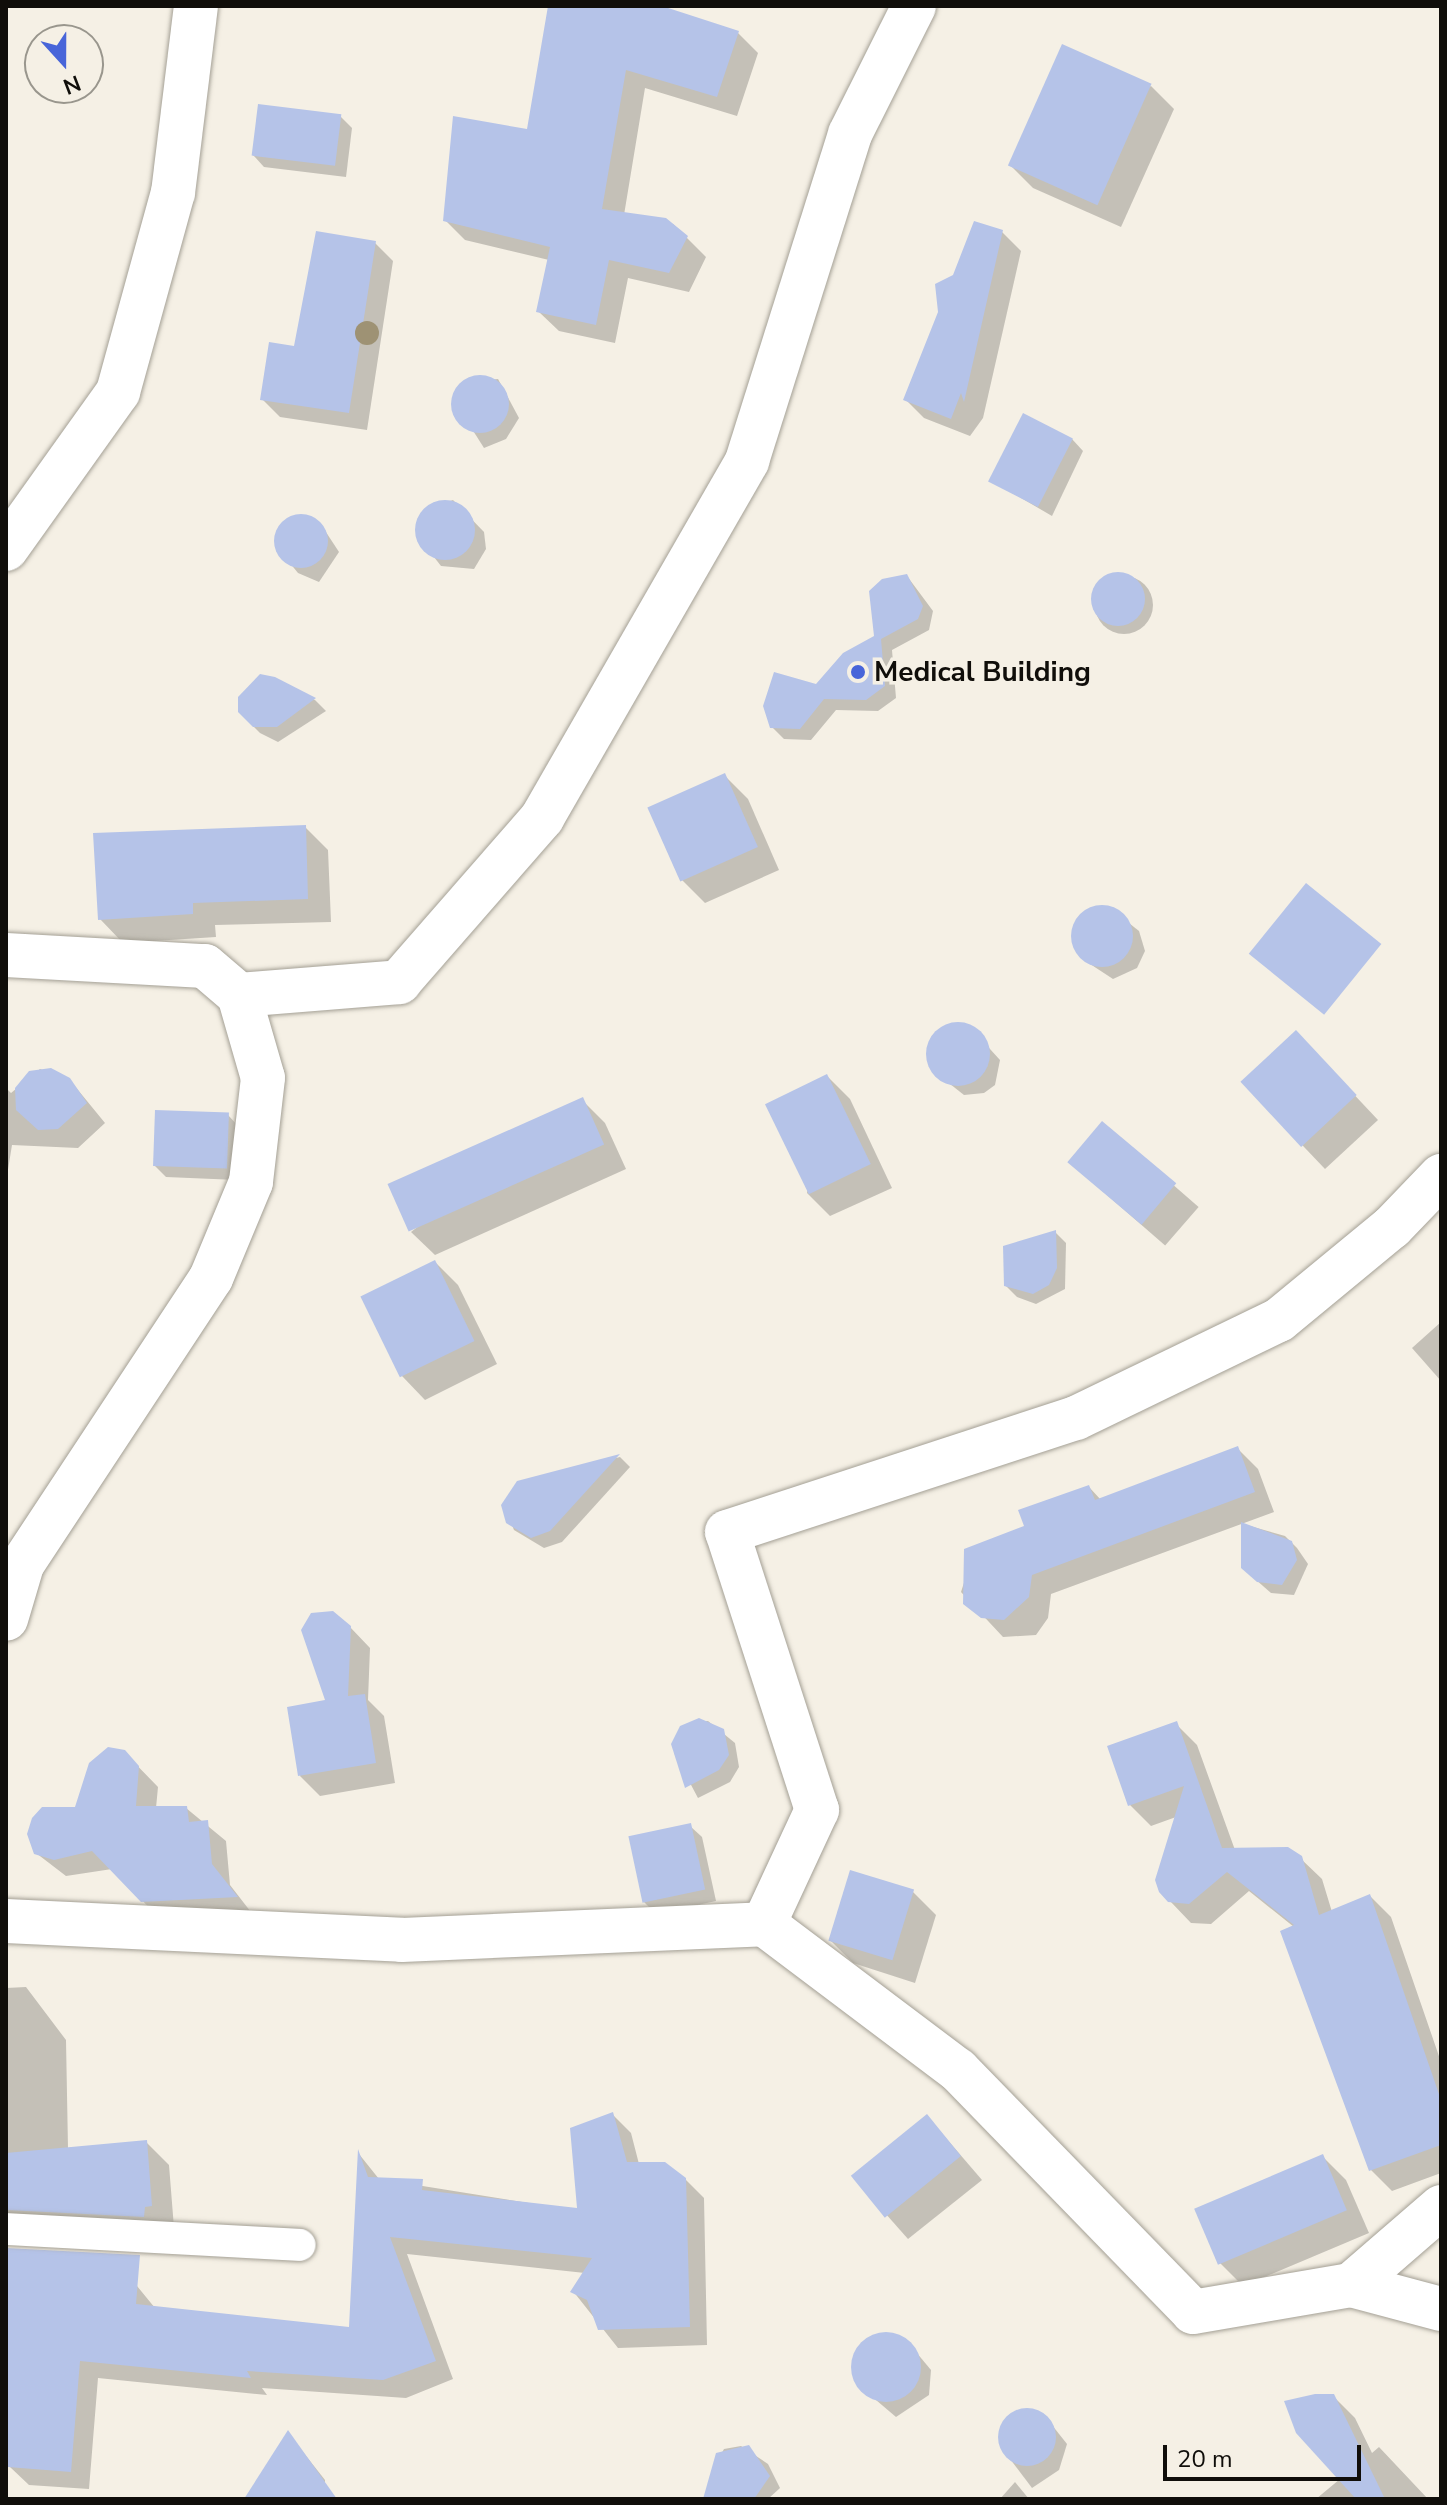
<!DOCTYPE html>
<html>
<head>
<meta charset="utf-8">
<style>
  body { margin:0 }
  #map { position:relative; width:1447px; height:2505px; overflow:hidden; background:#f5f0e5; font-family:"Nunito Sans",sans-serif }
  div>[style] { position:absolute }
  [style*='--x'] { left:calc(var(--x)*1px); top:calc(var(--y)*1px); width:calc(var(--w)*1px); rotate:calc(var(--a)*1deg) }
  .shadow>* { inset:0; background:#0003; transform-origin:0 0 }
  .round { border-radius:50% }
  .building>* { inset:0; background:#b5c3e8; transform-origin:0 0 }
  .roads { filter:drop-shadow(0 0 2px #a4a095) drop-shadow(0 0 2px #a4a095) }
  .lane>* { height:32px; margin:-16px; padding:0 16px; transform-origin:16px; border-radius:16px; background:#fff }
  .street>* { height:44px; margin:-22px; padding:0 22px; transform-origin:22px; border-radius:22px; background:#fff }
  .trees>* { width:24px; height:24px; margin:-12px; border-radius:50%; background:#9e9274 }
  .dots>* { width:22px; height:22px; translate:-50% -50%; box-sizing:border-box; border:4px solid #f5f0e5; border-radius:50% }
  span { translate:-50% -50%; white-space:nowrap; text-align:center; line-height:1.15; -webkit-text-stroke:7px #f5f0e5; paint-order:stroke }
  .poi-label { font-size:28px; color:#100e0a; font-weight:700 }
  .left { translate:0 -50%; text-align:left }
  .frame { position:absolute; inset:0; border:8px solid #100e0a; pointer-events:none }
  .north { position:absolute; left:24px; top:24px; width:80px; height:80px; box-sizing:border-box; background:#f5f0e5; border:2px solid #99968d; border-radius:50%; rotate:159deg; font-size:22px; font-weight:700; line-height:32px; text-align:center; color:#100e0a }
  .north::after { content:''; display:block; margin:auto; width:28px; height:36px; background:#4865d9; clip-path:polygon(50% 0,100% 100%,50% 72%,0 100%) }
  .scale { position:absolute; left:1163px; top:2445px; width:198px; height:36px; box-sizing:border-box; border:4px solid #100e0a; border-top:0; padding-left:10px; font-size:24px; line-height:28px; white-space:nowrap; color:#100e0a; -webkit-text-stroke:6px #f5f0e5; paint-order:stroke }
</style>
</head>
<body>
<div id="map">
  <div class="shadow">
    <div style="clip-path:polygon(550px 6px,655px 6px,738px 33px,758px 53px,737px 116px,645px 88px,624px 215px,673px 224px,706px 257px,689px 292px,628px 278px,615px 343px,559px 331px,539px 312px,549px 260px,465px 240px,445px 220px,529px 131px)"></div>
    <div style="clip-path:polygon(1151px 86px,1174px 109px,1121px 227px,1033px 188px,1010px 165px)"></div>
    <div style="clip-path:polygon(340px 116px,352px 128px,346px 177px,264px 167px,253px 155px)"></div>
    <div style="clip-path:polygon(1002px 232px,1021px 251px,983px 418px,970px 436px,924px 418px,905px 399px,954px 276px)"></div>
    <div style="clip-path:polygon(375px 243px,393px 261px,367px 430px,280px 417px,262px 399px)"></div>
    <div style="clip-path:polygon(498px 379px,519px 418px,506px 439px,484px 448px,453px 399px,461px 383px)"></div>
    <div style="clip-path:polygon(1072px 439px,1083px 451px,1052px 516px,992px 481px)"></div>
    <div style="clip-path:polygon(453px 500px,484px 532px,486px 549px,474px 569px,441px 566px,416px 534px,424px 511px)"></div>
    <div style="clip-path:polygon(299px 516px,320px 523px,339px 552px,319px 582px,298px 573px,276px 546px,284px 523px)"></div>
    <div class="round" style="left:1095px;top:576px;width:58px;height:58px"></div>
    <div style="clip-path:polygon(907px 576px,933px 611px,929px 630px,892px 650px,896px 698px,878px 711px,836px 710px,811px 740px,784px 739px,772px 727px,877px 637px)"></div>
    <div style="clip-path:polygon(260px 676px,315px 700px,326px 711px,278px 742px,260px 733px,248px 721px)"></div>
    <div style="clip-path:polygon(725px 776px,748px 799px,779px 870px,705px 903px,682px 880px)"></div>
    <div style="clip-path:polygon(305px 827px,328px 850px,331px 922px,215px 925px,216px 937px,123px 943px,100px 919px)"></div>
    <div style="clip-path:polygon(1110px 908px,1139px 931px,1145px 951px,1137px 968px,1113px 979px,1084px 960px,1073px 934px,1081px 915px)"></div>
    <div style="clip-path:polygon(950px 1026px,969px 1026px,1000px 1060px,995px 1085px,984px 1093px,964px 1095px,931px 1069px,930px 1044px)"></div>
    <div style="clip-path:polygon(40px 1069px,69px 1079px,105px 1123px,78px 1148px,12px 1145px,6px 1182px,6px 1088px,11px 1093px)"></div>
    <div style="clip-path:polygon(827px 1076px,850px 1099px,892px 1188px,830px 1216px,807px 1193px)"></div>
    <div style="clip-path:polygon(1246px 1086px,1346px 1086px,1378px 1120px,1325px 1169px)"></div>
    <div style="clip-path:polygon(582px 1100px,605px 1123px,626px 1169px,435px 1255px,411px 1232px)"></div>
    <div style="clip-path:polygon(228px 1115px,239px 1127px,237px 1180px,166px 1177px,154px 1165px)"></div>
    <div style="left:1102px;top:1123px;width:128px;height:51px;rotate:41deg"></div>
    <div style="clip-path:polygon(1055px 1232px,1066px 1243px,1065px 1289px,1036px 1304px,1017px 1297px,1006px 1286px)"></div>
    <div style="clip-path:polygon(435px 1262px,458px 1285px,497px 1364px,425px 1400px,402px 1376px)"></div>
    <div style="clip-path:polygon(1441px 1322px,1441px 1381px,1412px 1348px)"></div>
    <div style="clip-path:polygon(1238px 1449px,1258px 1469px,1274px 1512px,1051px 1594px,1048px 1618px,1036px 1635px,1003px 1637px,961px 1592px,971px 1561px,1089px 1487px,1101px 1500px)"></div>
    <div style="clip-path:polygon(620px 1457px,630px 1467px,562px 1542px,544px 1548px,514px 1530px,504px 1505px,518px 1483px)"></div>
    <div style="clip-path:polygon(1243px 1524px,1285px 1536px,1297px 1548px,1308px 1564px,1294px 1595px,1271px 1593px,1255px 1579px)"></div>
    <div style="clip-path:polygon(350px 1627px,370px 1648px,368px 1700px,384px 1716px,395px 1783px,320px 1796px,300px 1776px)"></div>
    <div style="clip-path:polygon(708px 1721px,735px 1743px,739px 1767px,730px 1782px,698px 1798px,674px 1753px,676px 1735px,689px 1723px)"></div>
    <div style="clip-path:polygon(1176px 1724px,1197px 1745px,1235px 1850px,1300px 1858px,1322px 1879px,1332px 1912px,1370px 1896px,1391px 1917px,1441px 2062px,1441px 2173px,1392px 2191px,1371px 2170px,1294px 1927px,1249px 1891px,1211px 1924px,1191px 1923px,1170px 1901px,1176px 1817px,1151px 1826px,1130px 1805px)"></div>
    <div style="clip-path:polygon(124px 1752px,158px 1787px,156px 1808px,186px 1808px,226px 1841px,230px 1885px,254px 1916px,162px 1921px,112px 1869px,66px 1876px,36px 1853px)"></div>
    <div style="clip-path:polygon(690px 1826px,702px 1837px,716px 1901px,656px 1914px,644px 1902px)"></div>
    <div style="clip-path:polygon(913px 1892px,936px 1915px,915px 1983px,853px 1963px,830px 1940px)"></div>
    <div style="clip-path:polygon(26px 1987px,66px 2040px,68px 2148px,146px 2142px,169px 2165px,174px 2228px,6px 2229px,6px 1988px)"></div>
    <div style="clip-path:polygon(612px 2114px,631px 2133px,639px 2164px,685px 2179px,704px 2198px,707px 2345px,618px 2348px,573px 2291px,585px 2273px,407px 2254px,453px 2379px,406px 2398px,262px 2388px,267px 2395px,98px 2378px,89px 2489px,29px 2485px,10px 2467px,17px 2399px,6px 2399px,6px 2290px,137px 2286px,155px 2308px,351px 2329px,359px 2154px,379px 2179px,579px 2211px)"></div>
    <div style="clip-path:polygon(927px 2116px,982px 2180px,908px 2239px,862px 2187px)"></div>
    <div style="clip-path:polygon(1323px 2157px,1346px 2180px,1369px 2233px,1243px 2286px,1220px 2263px)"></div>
    <div style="clip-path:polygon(870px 2337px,906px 2340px,931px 2370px,929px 2395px,896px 2417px,856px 2383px,853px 2361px)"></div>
    <div style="clip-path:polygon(1333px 2396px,1355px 2418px,1372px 2453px,1379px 2447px,1428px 2499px,1316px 2499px,1340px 2479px)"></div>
    <div style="clip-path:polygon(1028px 2410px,1044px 2415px,1067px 2444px,1059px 2470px,1032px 2488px,1001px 2447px,1002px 2425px)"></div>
    <div style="clip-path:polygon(288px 2433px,325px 2480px,325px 2499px,275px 2499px)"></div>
    <div style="clip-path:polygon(741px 2446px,768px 2464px,780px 2488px,768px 2499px,727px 2499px,711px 2472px,724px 2449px)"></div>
    <div style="clip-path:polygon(1015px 2482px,1029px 2499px,1000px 2499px)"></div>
  </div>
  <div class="building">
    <div style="clip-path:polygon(548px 6px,662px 6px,739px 31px,717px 97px,626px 70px,602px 209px,666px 218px,688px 236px,669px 273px,609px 260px,596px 325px,536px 312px,550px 247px,443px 221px,453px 116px,527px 129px)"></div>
    <div style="left:1062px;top:44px;width:98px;height:133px;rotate:24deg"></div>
    <div style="left:258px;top:104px;width:84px;height:52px;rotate:7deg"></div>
    <div style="clip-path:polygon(974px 221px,1003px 230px,964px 402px,961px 393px,951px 419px,903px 400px,938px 312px,935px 284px,953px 275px)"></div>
    <div style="clip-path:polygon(316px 231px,376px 241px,349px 413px,260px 400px,269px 342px,294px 346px)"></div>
    <div class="round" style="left:451px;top:375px;width:58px;height:58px"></div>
    <div style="left:1023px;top:413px;width:56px;height:77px;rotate:27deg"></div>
    <div class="round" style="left:415px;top:500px;width:60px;height:60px"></div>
    <div class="round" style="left:274px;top:514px;width:54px;height:54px"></div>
    <div class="round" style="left:1091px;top:572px;width:54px;height:54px"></div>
    <div style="clip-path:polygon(907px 574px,923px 606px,918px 619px,881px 639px,885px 686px,866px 700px,824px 699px,800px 729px,770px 728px,763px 706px,774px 672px,816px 684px,843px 653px,874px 636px,869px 591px,882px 579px)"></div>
    <div style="clip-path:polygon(260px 674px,275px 677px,316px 698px,277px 727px,253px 727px,238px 712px,238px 697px)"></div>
    <div style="left:725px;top:773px;width:81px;height:85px;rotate:66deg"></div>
    <div style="clip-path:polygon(306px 825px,308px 899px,193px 903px,193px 914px,98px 920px,93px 833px)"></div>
    <div style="left:1306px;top:883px;width:97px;height:91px;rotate:39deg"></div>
    <div class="round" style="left:1071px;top:905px;width:62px;height:62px"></div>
    <div class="round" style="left:926px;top:1022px;width:64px;height:64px"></div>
    <div style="left:1296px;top:1030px;width:89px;height:76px;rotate:47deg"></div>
    <div style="clip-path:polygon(51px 1068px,70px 1078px,87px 1103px,58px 1129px,38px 1130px,16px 1110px,15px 1088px,29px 1071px)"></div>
    <div style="left:827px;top:1074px;width:100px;height:69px;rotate:64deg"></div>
    <div style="left:583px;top:1097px;width:52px;height:214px;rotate:66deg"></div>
    <div style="left:155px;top:1110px;width:74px;height:56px;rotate:2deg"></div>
    <div style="left:1102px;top:1121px;width:97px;height:54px;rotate:40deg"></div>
    <div style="clip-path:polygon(1056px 1230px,1057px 1268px,1049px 1285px,1033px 1294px,1004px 1286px,1003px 1246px)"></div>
    <div style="left:435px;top:1260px;width:90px;height:83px;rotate:64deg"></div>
    <div style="clip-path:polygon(1238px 1446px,1255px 1492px,1032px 1575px,1029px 1597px,1004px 1620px,981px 1618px,963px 1604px,964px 1549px,1024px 1526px,1018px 1510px,1089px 1485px,1095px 1500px)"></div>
    <div style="clip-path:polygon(620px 1454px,550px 1531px,531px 1538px,506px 1523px,501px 1505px,517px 1481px)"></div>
    <div style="clip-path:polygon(1241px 1522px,1292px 1541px,1297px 1560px,1282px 1585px,1257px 1582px,1241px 1568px)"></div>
    <div style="clip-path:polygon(333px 1611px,351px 1626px,348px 1696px,365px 1694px,376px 1763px,298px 1776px,287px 1707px,325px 1700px,301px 1630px,311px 1613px)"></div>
    <div style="clip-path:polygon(699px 1718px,724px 1729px,729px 1755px,719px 1770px,685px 1788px,671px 1744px,680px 1726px)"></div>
    <div style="clip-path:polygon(1177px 1721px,1222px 1848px,1288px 1847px,1302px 1856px,1319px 1915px,1370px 1894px,1441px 2100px,1441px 2145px,1369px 2171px,1280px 1931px,1294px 1925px,1227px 1872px,1189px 1904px,1168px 1902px,1159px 1892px,1155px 1880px,1184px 1786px,1128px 1806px,1107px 1746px)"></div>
    <div style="clip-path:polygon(108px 1747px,125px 1750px,139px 1766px,136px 1806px,187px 1806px,189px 1822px,208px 1820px,212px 1864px,238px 1897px,141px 1902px,92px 1851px,54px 1860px,34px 1854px,27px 1834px,32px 1818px,42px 1807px,75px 1807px,89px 1763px)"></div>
    <div style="left:691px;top:1823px;width:68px;height:64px;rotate:78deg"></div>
    <div style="left:850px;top:1870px;width:67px;height:74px;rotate:17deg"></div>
    <div style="clip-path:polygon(613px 2112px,627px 2162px,665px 2162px,686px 2178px,690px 2327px,598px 2330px,587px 2300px,570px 2292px,592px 2258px,390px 2237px,436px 2361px,383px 2380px,247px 2371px,251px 2378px,80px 2361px,71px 2472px,8px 2467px,6px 2248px,140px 2255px,136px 2304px,349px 2327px,358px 2149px,368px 2177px,423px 2179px,422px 2190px,577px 2208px,570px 2128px)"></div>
    <div style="left:927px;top:2114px;width:54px;height:98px;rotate:51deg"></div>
    <div style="clip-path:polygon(147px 2140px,152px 2206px,145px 2207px,144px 2217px,6px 2210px,6px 2153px)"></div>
    <div style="left:1323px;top:2154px;width:61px;height:140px;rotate:67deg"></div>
    <div class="round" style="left:851px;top:2332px;width:70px;height:70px"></div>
    <div style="clip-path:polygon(1315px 2394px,1334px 2394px,1385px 2499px,1356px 2499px,1296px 2433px,1284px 2401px)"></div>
    <div class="round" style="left:998px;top:2408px;width:58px;height:58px"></div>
    <div style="clip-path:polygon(288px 2430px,337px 2499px,244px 2499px)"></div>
    <div style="clip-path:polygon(749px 2445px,770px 2476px,754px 2499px,703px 2499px,716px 2453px)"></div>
  </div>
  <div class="roads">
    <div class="lane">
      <div style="--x:6;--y:2229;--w:294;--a:3.1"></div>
    </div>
    <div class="street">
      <div style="--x:6;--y:549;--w:193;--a:-54.5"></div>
      <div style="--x:118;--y:392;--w:206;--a:-74.6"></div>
      <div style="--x:173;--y:193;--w:188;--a:-83"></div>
      <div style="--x:6;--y:955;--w:199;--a:3.2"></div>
      <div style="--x:205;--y:966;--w:45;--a:40.5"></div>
      <div style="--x:239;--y:995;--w:86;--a:73.9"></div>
      <div style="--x:263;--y:1078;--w:105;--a:96.6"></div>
      <div style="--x:251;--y:1182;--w:104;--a:112.6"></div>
      <div style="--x:211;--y:1278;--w:344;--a:123.4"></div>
      <div style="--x:22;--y:1565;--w:56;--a:106.5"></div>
      <div style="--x:239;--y:995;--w:161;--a:-4.6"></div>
      <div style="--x:399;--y:982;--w:218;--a:-48.9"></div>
      <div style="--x:542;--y:818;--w:412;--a:-60.1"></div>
      <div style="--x:747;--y:461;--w:343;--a:-72.5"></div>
      <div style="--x:850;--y:134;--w:143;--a:-63.4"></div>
      <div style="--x:6;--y:1921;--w:396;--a:2.7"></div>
      <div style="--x:402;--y:1940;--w:362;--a:-2.5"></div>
      <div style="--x:764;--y:1924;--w:243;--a:37"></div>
      <div style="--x:958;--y:2070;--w:337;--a:45.8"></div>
      <div style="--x:1193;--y:2312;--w:160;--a:-9.7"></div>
      <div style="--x:1351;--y:2285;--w:93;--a:14.9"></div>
      <div style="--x:764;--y:1924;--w:126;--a:-65.1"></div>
      <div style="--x:817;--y:1810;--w:292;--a:-107.9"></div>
      <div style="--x:727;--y:1532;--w:367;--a:-18.1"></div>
      <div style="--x:1076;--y:1418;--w:225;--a:-25.8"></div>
      <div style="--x:1279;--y:1320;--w:146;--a:-39.5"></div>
      <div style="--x:1392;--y:1227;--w:71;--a:-46.1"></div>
      <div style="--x:1351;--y:2285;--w:119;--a:-40.9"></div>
    </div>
  </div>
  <div class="trees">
    <div style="left:367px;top:333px"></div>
  </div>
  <div class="dots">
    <div style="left:858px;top:672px;background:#4865d9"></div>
  </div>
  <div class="poi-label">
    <span class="left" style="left:874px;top:672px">Medical Building</span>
  </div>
  <div class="frame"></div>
  <div class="north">N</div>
  <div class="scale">20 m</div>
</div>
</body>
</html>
